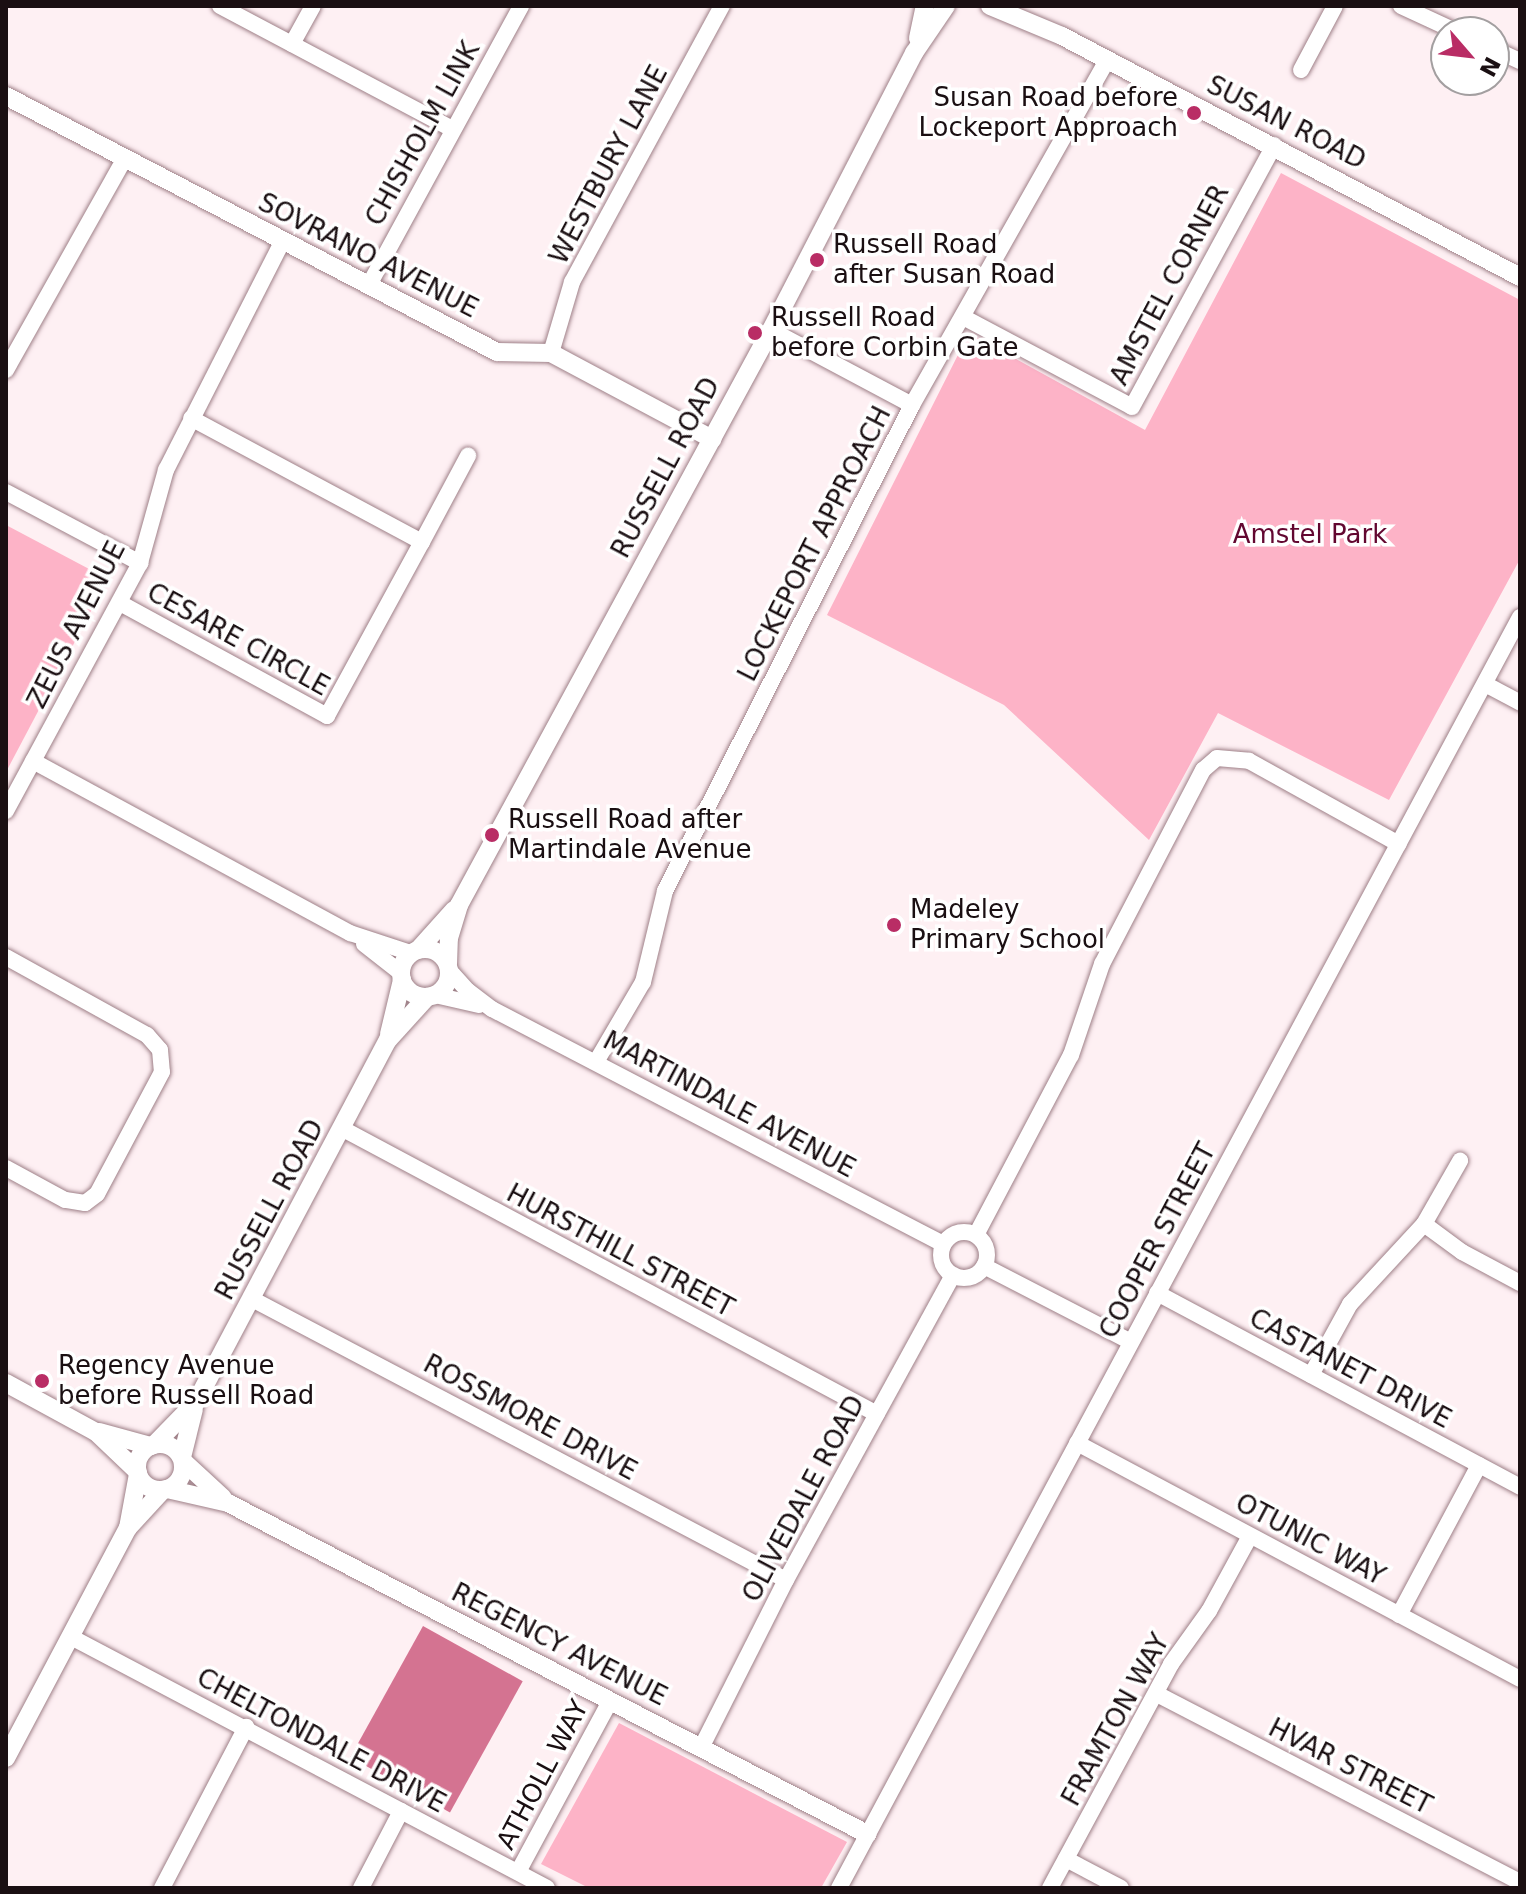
<!DOCTYPE html>
<html>
<head>
<meta charset="utf-8">
<style>
  body { margin:0 }
  #map { position:relative; width:1526px; height:1894px; overflow:hidden; background:#fef0f3; font-family:"DejaVu Sans",sans-serif }
  div>[style] { position:absolute }
  [style*='--x'] { left:calc(var(--x)*1px); top:calc(var(--y)*1px); width:calc(var(--w)*1px); rotate:calc(var(--a)*1deg) }
  .green>* { inset:0; background:#fdb3c7 }
  .water>* { inset:0; background:#d47391; transform-origin:0 0 }
  .roads { filter:drop-shadow(0 0 2px #9e7f87) drop-shadow(0 0 2px #9e7f87) }
  .minor>* { height:16px; margin:-8px; padding:0 8px; transform-origin:8px; border-radius:8px; background:#fff }
  .minor>.ring { margin:-8px; padding:0; box-sizing:content-box; background:none; border:16px solid #fff; border-radius:50% }
  .tertiary>* { height:18px; margin:-9px; padding:0 9px; transform-origin:9px; border-radius:9px; background:#fff }
  .tertiary>.ring { margin:-9px; padding:0; box-sizing:content-box; background:none; border:18px solid #fff; border-radius:50% }
  .dots>* { width:22px; height:22px; translate:-50% -50%; box-sizing:border-box; border:4px solid #fff; border-radius:50% }
  span { translate:-50% -50%; white-space:nowrap; text-align:center; line-height:1.15; -webkit-text-stroke:7px #fff; paint-order:stroke }
  .poi-label { font-size:26px; color:#1a0f12 }
  .right { translate:-100% -50%; text-align:right }
  .left { translate:0 -50%; text-align:left }
  .street-label { font-size:26px; color:#1a0f12 }
  .park-label { font-size:26px; color:#620730 }
  .frame { position:absolute; inset:0; border:8px solid #1a0f12; pointer-events:none }
  .north { position:absolute; left:1430px; top:16px; width:80px; height:80px; box-sizing:border-box; background:#fff; border:2px solid #a39fa0; border-radius:50%; rotate:118deg; font-size:22px; font-weight:700; line-height:32px; text-align:center; color:#1a0f12 }
  .north::after { content:''; display:block; margin:auto; width:28px; height:36px; background:#b92d65; clip-path:polygon(50% 0,100% 100%,50% 72%,0 100%) }
</style>
</head>
<body>
<div id="map">
  <div class="green">
    <div style="clip-path:polygon(1281px 173px,1520px 300px,1520px 559px,1389px 800px,1218px 713px,1149px 840px,1004px 705px,827px 615px,969px 333px,1145px 430px)"></div>
    <div style="clip-path:polygon(6px 525px,108px 579px,6px 772px)"></div>
    <div style="clip-path:polygon(619px 1723px,847px 1842px,821px 1888px,589px 1888px,541px 1864px)"></div>
  </div>
  <div class="water">
    <div style="left:423px;top:1626px;width:114px;height:150px;rotate:29deg"></div>
  </div>
  <div class="roads">
    <div class="minor">
      <div style="--x:220;--y:6;--w:263;--a:27.9"></div>
      <div style="--x:1401;--y:6;--w:62;--a:24.9"></div>
      <div style="--x:292;--y:44;--w:43;--a:-61.1"></div>
      <div style="--x:1494;--y:49;--w:29;--a:25"></div>
      <div style="--x:1301;--y:70;--w:72;--a:-62"></div>
      <div style="--x:369;--y:285;--w:318;--a:-61.4"></div>
      <div style="--x:963;--y:317;--w:191;--a:28"></div>
      <div style="--x:1132;--y:407;--w:298;--a:-61.5"></div>
      <div style="--x:771;--y:330;--w:160;--a:28"></div>
      <div style="--x:551;--y:353;--w:74;--a:-73.5"></div>
      <div style="--x:572;--y:282;--w:314;--a:-61.5"></div>
      <div style="--x:6;--y:370;--w:241;--a:-60.7"></div>
      <div style="--x:6;--y:492;--w:152;--a:27.9"></div>
      <div style="--x:422;--y:542;--w:98;--a:-61.9"></div>
      <div style="--x:120;--y:603;--w:236;--a:28.6"></div>
      <div style="--x:327;--y:716;--w:198;--a:-61.4"></div>
      <div style="--x:422;--y:542;--w:262;--a:-151.8"></div>
      <div style="--x:1485;--y:684;--w:40;--a:28"></div>
      <div style="--x:33;--y:761;--w:361;--a:28.5"></div>
      <div style="--x:350;--y:933;--w:64;--a:18.2"></div>
      <div style="--x:6;--y:811;--w:282;--a:-61.6"></div>
      <div style="--x:140;--y:563;--w:97;--a:-74.4"></div>
      <div style="--x:166;--y:470;--w:258;--a:-63"></div>
      <div style="--x:364;--y:944;--w:47;--a:38.1"></div>
      <div style="--x:6;--y:957;--w:161;--a:29"></div>
      <div style="--x:147;--y:1035;--w:20;--a:49"></div>
      <div style="--x:160;--y:1050;--w:22;--a:85"></div>
      <div style="--x:162;--y:1072;--w:138;--a:118"></div>
      <div style="--x:97;--y:1194;--w:15;--a:143"></div>
      <div style="--x:85;--y:1203;--w:20;--a:-171"></div>
      <div style="--x:65;--y:1200;--w:67;--a:-151.5"></div>
      <div style="--x:449;--y:970;--w:28;--a:48"></div>
      <div style="--x:468;--y:991;--w:30;--a:37"></div>
      <div style="--x:492;--y:1009;--w:509;--a:27.52"></div>
      <div style="--x:435;--y:995;--w:45;--a:12.8"></div>
      <div style="--x:596;--y:1062;--w:93;--a:-59.6"></div>
      <div style="--x:643;--y:982;--w:94;--a:-76.4"></div>
      <div style="--x:665;--y:891;--w:545;--a:-63.06"></div>
      <div style="--x:912;--y:405;--w:395;--a:-60.5"></div>
      <div style="--x:343;--y:1129;--w:605;--a:28.09"></div>
      <div style="--x:1424;--y:1224;--w:47;--a:36.4"></div>
      <div style="--x:1462;--y:1252;--w:66;--a:28.1"></div>
      <div class="ring" style="left:941px;top:1232px;width:30px;height:30px"></div>
      <div style="--x:976;--y:1235;--w:204;--a:-62.2"></div>
      <div style="--x:1071;--y:1055;--w:96;--a:-71.2"></div>
      <div style="--x:1102;--y:964;--w:219;--a:-62.5"></div>
      <div style="--x:1203;--y:770;--w:18;--a:-41"></div>
      <div style="--x:1217;--y:758;--w:32;--a:5"></div>
      <div style="--x:1249;--y:761;--w:171;--a:29"></div>
      <div style="--x:984;--y:1266;--w:165;--a:27.3"></div>
      <div style="--x:1157;--y:1293;--w:412;--a:28.1"></div>
      <div style="--x:252;--y:1299;--w:603;--a:27.75"></div>
      <div style="--x:1311;--y:1375;--w:81;--a:-61.2"></div>
      <div style="--x:1350;--y:1304;--w:109;--a:-47.2"></div>
      <div style="--x:1424;--y:1224;--w:73;--a:-60.3"></div>
      <div style="--x:1077;--y:1443;--w:502;--a:28.05"></div>
      <div style="--x:1399;--y:1615;--w:170;--a:-61.9"></div>
      <div style="--x:71;--y:1637;--w:538;--a:27.8"></div>
      <div style="--x:1157;--y:1694;--w:409;--a:27.4"></div>
      <div style="--x:701;--y:1748;--w:188;--a:-63.2"></div>
      <div style="--x:786;--y:1580;--w:348;--a:-61.3"></div>
      <div style="--x:1066;--y:1859;--w:62;--a:27.8"></div>
      <div style="--x:518;--y:1872;--w:194;--a:-61.7"></div>
      <div style="--x:162;--y:1888;--w:182;--a:-62.4"></div>
      <div style="--x:361;--y:1888;--w:87;--a:-62.5"></div>
      <div style="--x:839;--y:1888;--w:1442;--a:-61.82"></div>
      <div style="--x:1050;--y:1888;--w:255;--a:-61.6"></div>
      <div style="--x:1171;--y:1664;--w:65;--a:-54.4"></div>
      <div style="--x:1209;--y:1611;--w:85;--a:-61.3"></div>
    </div>
    <div class="tertiary">
      <div style="--x:990;--y:6;--w:78;--a:22.6"></div>
      <div style="--x:1062;--y:36;--w:518;--a:27.75"></div>
      <div style="--x:918;--y:38;--w:33;--a:-78"></div>
      <div style="--x:6;--y:96;--w:554;--a:27.54"></div>
      <div style="--x:497;--y:352;--w:54;--a:1.1"></div>
      <div style="--x:551;--y:353;--w:183;--a:28.1"></div>
      <div class="ring" style="left:401px;top:949px;width:30px;height:30px"></div>
      <div style="--x:418;--y:950;--w:54;--a:-48"></div>
      <div style="--x:448;--y:964;--w:26;--a:-88"></div>
      <div style="--x:449;--y:938;--w:34;--a:-73"></div>
      <div style="--x:459;--y:905;--w:654;--a:-61.52"></div>
      <div style="--x:771;--y:330;--w:312;--a:-62.7"></div>
      <div style="--x:914;--y:53;--w:57;--a:-55.8"></div>
      <div style="--x:389;--y:1034;--w:56;--a:-76.5"></div>
      <div style="--x:6;--y:1383;--w:102;--a:28.6"></div>
      <div style="--x:96;--y:1432;--w:58;--a:43.6"></div>
      <div style="--x:99;--y:1432;--w:54;--a:15.1"></div>
      <div class="ring" style="left:137px;top:1444px;width:28px;height:28px"></div>
      <div style="--x:154;--y:1445;--w:60;--a:-45.7"></div>
      <div style="--x:196;--y:1402;--w:410;--a:-62.1"></div>
      <div style="--x:388;--y:1040;--w:58;--a:-47.8"></div>
      <div style="--x:182;--y:1457;--w:49;--a:-76"></div>
      <div style="--x:183;--y:1461;--w:54;--a:42.8"></div>
      <div style="--x:167;--y:1489;--w:63;--a:12.9"></div>
      <div style="--x:228;--y:1503;--w:720;--a:27.38"></div>
      <div style="--x:128;--y:1528;--w:52;--a:-47.4"></div>
      <div style="--x:6;--y:1758;--w:260;--a:-62.1"></div>
      <div style="--x:128;--y:1528;--w:55;--a:-79.5"></div>
    </div>
  </div>
  <div class="dots">
    <div style="left:1194px;top:113px;background:#b92d65"></div>
    <div style="left:817px;top:260px;background:#b92d65"></div>
    <div style="left:755px;top:333px;background:#b92d65"></div>
    <div style="left:492px;top:835px;background:#b92d65"></div>
    <div style="left:894px;top:925px;background:#b92d65"></div>
    <div style="left:42px;top:1381px;background:#b92d65"></div>
  </div>
  <div class="poi-label">
    <span class="right" style="left:1178px;top:113px">Susan Road before<br>Lockeport Approach</span>
    <span class="left" style="left:833px;top:260px">Russell Road<br>after Susan Road</span>
    <span class="left" style="left:771px;top:333px">Russell Road<br>before Corbin Gate</span>
    <span class="left" style="left:508px;top:835px">Russell Road after<br>Martindale Avenue</span>
    <span class="left" style="left:910px;top:925px">Madeley<br>Primary School</span>
    <span class="left" style="left:58px;top:1381px">Regency Avenue<br>before Russell Road</span>
  </div>
  <div class="street-label">
    <span style="left:1286px;top:123px;rotate:27deg">SUSAN ROAD</span>
    <span style="left:423px;top:134px;rotate:-61deg">CHISHOLM LINK</span>
    <span style="left:609px;top:165px;rotate:-62deg">WESTBURY LANE</span>
    <span style="left:368px;top:256px;rotate:27deg">SOVRANO AVENUE</span>
    <span style="left:1170px;top:285px;rotate:-62deg">AMSTEL CORNER</span>
    <span style="left:666px;top:468px;rotate:-62deg">RUSSELL ROAD</span>
    <span style="left:815px;top:544px;rotate:-63deg">LOCKEPORT APPROACH</span>
    <span style="left:77px;top:625px;rotate:-63deg">ZEUS AVENUE</span>
    <span style="left:238px;top:640px;rotate:29deg">CESARE CIRCLE</span>
    <span style="left:729px;top:1105px;rotate:28deg">MARTINDALE AVENUE</span>
    <span style="left:270px;top:1210px;rotate:-62deg">RUSSELL ROAD</span>
    <span style="left:1158px;top:1241px;rotate:-62deg">COOPER STREET</span>
    <span style="left:620px;top:1251px;rotate:28deg">HURSTHILL STREET</span>
    <span style="left:1350px;top:1369px;rotate:28deg">CASTANET DRIVE</span>
    <span style="left:530px;top:1418px;rotate:28deg">ROSSMORE DRIVE</span>
    <span style="left:804px;top:1499px;rotate:-62deg">OLIVEDALE ROAD</span>
    <span style="left:1310px;top:1540px;rotate:28deg">OTUNIC WAY</span>
    <span style="left:559px;top:1645px;rotate:27deg">REGENCY AVENUE</span>
    <span style="left:1116px;top:1720px;rotate:-61deg">FRAMTON WAY</span>
    <span style="left:321px;top:1741px;rotate:28deg">CHELTONDALE DRIVE</span>
    <span style="left:1350px;top:1767px;rotate:27deg">HVAR STREET</span>
    <span style="left:543px;top:1775px;rotate:-62deg">ATHOLL WAY</span>
  </div>
  <div class="park-label">
    <span style="left:1310px;top:535px">Amstel Park</span>
  </div>
  <div class="frame"></div>
  <div class="north">N</div>
</div>
</body>
</html>
